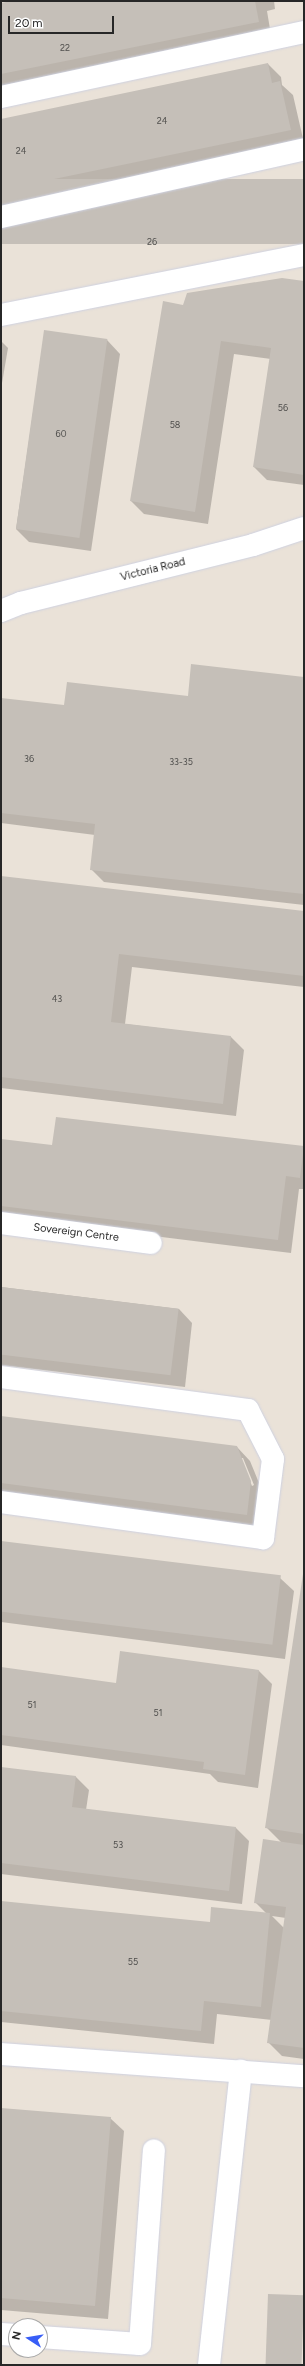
<!DOCTYPE html>
<html>
<head>
<meta charset="utf-8">
<style>
  body { margin:0 }
  #map { position:relative; width:305px; height:2366px; overflow:hidden; background:#eae2d8; font-family:Figtree,sans-serif }
  div>[style] { position:absolute }
  [style*='--x'] { left:calc(var(--x)*1px); top:calc(var(--y)*1px); width:calc(var(--w)*1px); rotate:calc(var(--a)*1deg) }
  .shadow>* { inset:0; background:#0003 }
  .building>* { inset:0; background:#c5bfb8; transform-origin:0 0 }
  .roads { filter:drop-shadow(0 0 1px #ced1e0) drop-shadow(0 0 1px #ced1e0) }
  .minor>* { height:22px; margin:-11px; padding:0 11px; transform-origin:11px; border-radius:11px; background:#fff }
  span { translate:-50% -50%; white-space:nowrap; text-align:center; line-height:1.15; -webkit-text-stroke:4px #fff; paint-order:stroke }
  .number-label { font-size:9px; color:#4e4d4b }
  .number-label span { -webkit-text-stroke-width:0 }
  .street-label { font-size:11px; color:#272727 }
  .frame { position:absolute; inset:0; border:2px solid #272727; pointer-events:none }
  .north { position:absolute; left:8px; top:2318px; width:40px; height:40px; box-sizing:border-box; background:#fff; border:1px solid #a9a9a9; border-radius:50%; rotate:282deg; font-size:11px; font-weight:700; line-height:16px; text-align:center; color:#272727 }
  .north::after { content:''; display:block; margin:auto; width:14px; height:18px; background:#385ef7; clip-path:polygon(50% 0,100% 100%,50% 72%,0 100%) }
  .scale { position:absolute; left:8px; top:16px; width:106px; height:18px; box-sizing:border-box; border:2px solid #272727; border-top:0; padding-left:5px; font-size:12px; line-height:14px; white-space:nowrap; color:#272727; -webkit-text-stroke:3px #fff; paint-order:stroke }
</style>
</head>
<body>
<div id="map">
  <div class="shadow">
    <div style="clip-path:polygon(16px 1px,274px 1px,275px 9px,267px 11px,271px 35px,1px 89px,1px 4px)"></div>
    <div style="clip-path:polygon(268px 64px,281px 77px,282px 85px,293px 95px,304px 143px,60px 195px,1px 205px,1px 120px)"></div>
    <div style="clip-path:polygon(304px 282px,304px 485px,267px 480px,254px 467px,271px 359px,234px 354px,208px 524px,144px 514px,131px 501px,184px 306px)"></div>
    <div style="clip-path:polygon(45px 331px,107px 340px,120px 354px,91px 551px,29px 542px,16px 529px)"></div>
    <div style="clip-path:polygon(1px 341px,8px 348px,1px 389px)"></div>
    <div style="clip-path:polygon(304px 678px,304px 905px,104px 882px,91px 869px,95px 835px,1px 823px,1px 699px,65px 706px,188px 697px)"></div>
    <div style="clip-path:polygon(1px 877px,304px 912px,304px 987px,132px 967px,125px 1024px,231px 1037px,244px 1050px,236px 1116px,1px 1088px)"></div>
    <div style="clip-path:polygon(1px 1140px,53px 1146px,303px 1147px,304px 1189px,299px 1189px,291px 1253px,1px 1217px)"></div>
    <div style="clip-path:polygon(1px 1287px,179px 1309px,192px 1323px,185px 1387px,1px 1365px)"></div>
    <div style="clip-path:polygon(evenodd,1px 1417px,237px 1447px,250px 1461px,264px 1495px,259px 1527px,1px 1494px,1px 1417px,241px 1458px,243px 1458px,254px 1485px,252px 1486px,241px 1458px)"></div>
    <div style="clip-path:polygon(1px 1542px,280px 1578px,294px 1591px,285px 1659px,1px 1622px)"></div>
    <div style="clip-path:polygon(evenodd,304px 1575px,304px 2059px,282px 2056px,268px 2042px,272px 2020px,217px 2014px,214px 2044px,1px 2022px,1px 1902px,211px 1923px,266px 1913px,255px 1902px,282px 1843px,267px 1828px,304px 1575px,272px 1916px,286px 1918px,284px 1928px,272px 1916px)"></div>
    <div style="clip-path:polygon(1px 1668px,117px 1684px,259px 1671px,272px 1684px,258px 1788px,218px 1782px,210px 1774px,1px 1745px)"></div>
    <div style="clip-path:polygon(1px 1768px,76px 1777px,89px 1790px,86px 1810px,236px 1828px,249px 1841px,242px 1904px,1px 1874px)"></div>
    <div style="clip-path:polygon(1px 2109px,110px 2118px,124px 2131px,108px 2319px,1px 2310px)"></div>
  </div>
  <div class="building">
    <div style="clip-path:polygon(11px 1px,255px 1px,259px 22px,1px 74px,1px 3px)"></div>
    <div style="clip-path:polygon(268px 63px,272px 83px,280px 81px,291px 130px,1px 190px,1px 119px)"></div>
    <div style="left:304px;top:179px;width:65px;height:309px;rotate:90deg"></div>
    <div style="clip-path:polygon(282px 278px,304px 281px,304px 475px,253px 467px,271px 348px,221px 341px,195px 512px,130px 501px,163px 301px,183px 305px,187px 293px)"></div>
    <div style="left:44px;top:330px;width:64px;height:201px;rotate:8deg"></div>
    <div style="clip-path:polygon(191px 664px,304px 677px,304px 894px,90px 870px,95px 824px,1px 813px,1px 698px,64px 705px,67px 682px,188px 696px)"></div>
    <div style="clip-path:polygon(1px 876px,304px 911px,304px 976px,119px 954px,111px 1022px,231px 1036px,223px 1104px,1px 1077px)"></div>
    <div style="clip-path:polygon(56px 1117px,304px 1146px,300px 1178px,286px 1176px,278px 1240px,1px 1206px,1px 1139px,52px 1145px)"></div>
    <div style="left:1px;top:1287px;width:179px;height:67px;rotate:7deg"></div>
    <div style="clip-path:polygon(1px 1416px,237px 1446px,251px 1481px,247px 1515px,1px 1483px)"></div>
    <div style="left:1px;top:1541px;width:282px;height:70px;rotate:7deg"></div>
    <div style="clip-path:polygon(303px 1574px,304px 1574px,304px 1834px,265px 1828px)"></div>
    <div style="clip-path:polygon(120px 1651px,259px 1670px,245px 1775px,203px 1769px,204px 1762px,1px 1735px,1px 1667px,116px 1683px)"></div>
    <div style="clip-path:polygon(1px 1767px,76px 1776px,72px 1807px,236px 1827px,229px 1891px,1px 1863px)"></div>
    <div style="clip-path:polygon(263px 1839px,304px 1845px,304px 2048px,267px 2043px,286px 1907px,254px 1903px)"></div>
    <div style="clip-path:polygon(1px 1901px,210px 1922px,211px 1907px,270px 1913px,261px 2007px,204px 2001px,201px 2031px,1px 2011px)"></div>
    <div style="clip-path:polygon(1px 2108px,111px 2117px,95px 2306px,1px 2298px)"></div>
    <div style="left:268px;top:2294px;width:36px;height:71px;rotate:2deg"></div>
  </div>
  <div class="roads">
    <div class="minor">
      <div style="--x:1;--y:97;--w:310;--a:-12.1"></div>
      <div style="--x:1;--y:217;--w:311;--a:-12.6"></div>
      <div style="--x:1;--y:315;--w:309;--a:-11.2"></div>
      <div style="--x:1;--y:611;--w:22;--a:-22"></div>
      <div style="--x:21;--y:603;--w:239;--a:-14"></div>
      <div style="--x:253;--y:545;--w:54;--a:-18.4"></div>
      <div style="--x:1;--y:1223;--w:151;--a:7.6"></div>
      <div style="--x:1;--y:1377;--w:249;--a:7.6"></div>
      <div style="--x:248;--y:1410;--w:55;--a:63"></div>
      <div style="--x:273;--y:1459;--w:80;--a:97.2"></div>
      <div style="--x:263;--y:1538;--w:264;--a:-172.2"></div>
      <div style="--x:1;--y:2054;--w:304;--a:4.2"></div>
      <div style="--x:1;--y:2334;--w:15;--a:4"></div>
      <div style="--x:40;--y:2337;--w:100;--a:4"></div>
      <div style="--x:140;--y:2344;--w:194;--a:-85.9"></div>
      <div style="--x:209;--y:2365;--w:296;--a:-83.8"></div>
    </div>
  </div>
  <div class="number-label">
    <span style="left:65px;top:48px">22</span>
    <span style="left:162px;top:121px">24</span>
    <span style="left:21px;top:151px">24</span>
    <span style="left:152px;top:242px">26</span>
    <span style="left:283px;top:408px">56</span>
    <span style="left:175px;top:425px">58</span>
    <span style="left:61px;top:434px">60</span>
    <span style="left:29px;top:759px">36</span>
    <span style="left:181px;top:762px">33-35</span>
    <span style="left:57px;top:999px">43</span>
    <span style="left:32px;top:1705px">51</span>
    <span style="left:158px;top:1713px">51</span>
    <span style="left:118px;top:1845px">53</span>
    <span style="left:133px;top:1962px">55</span>
  </div>
  <div class="street-label">
    <span style="left:153px;top:570px;rotate:-14deg">Victoria Road</span>
    <span style="left:76px;top:1233px;rotate:7deg">Sovereign Centre</span>
  </div>
  <div class="frame"></div>
  <div class="north">N</div>
  <div class="scale">20 m</div>
</div>
</body>
</html>
